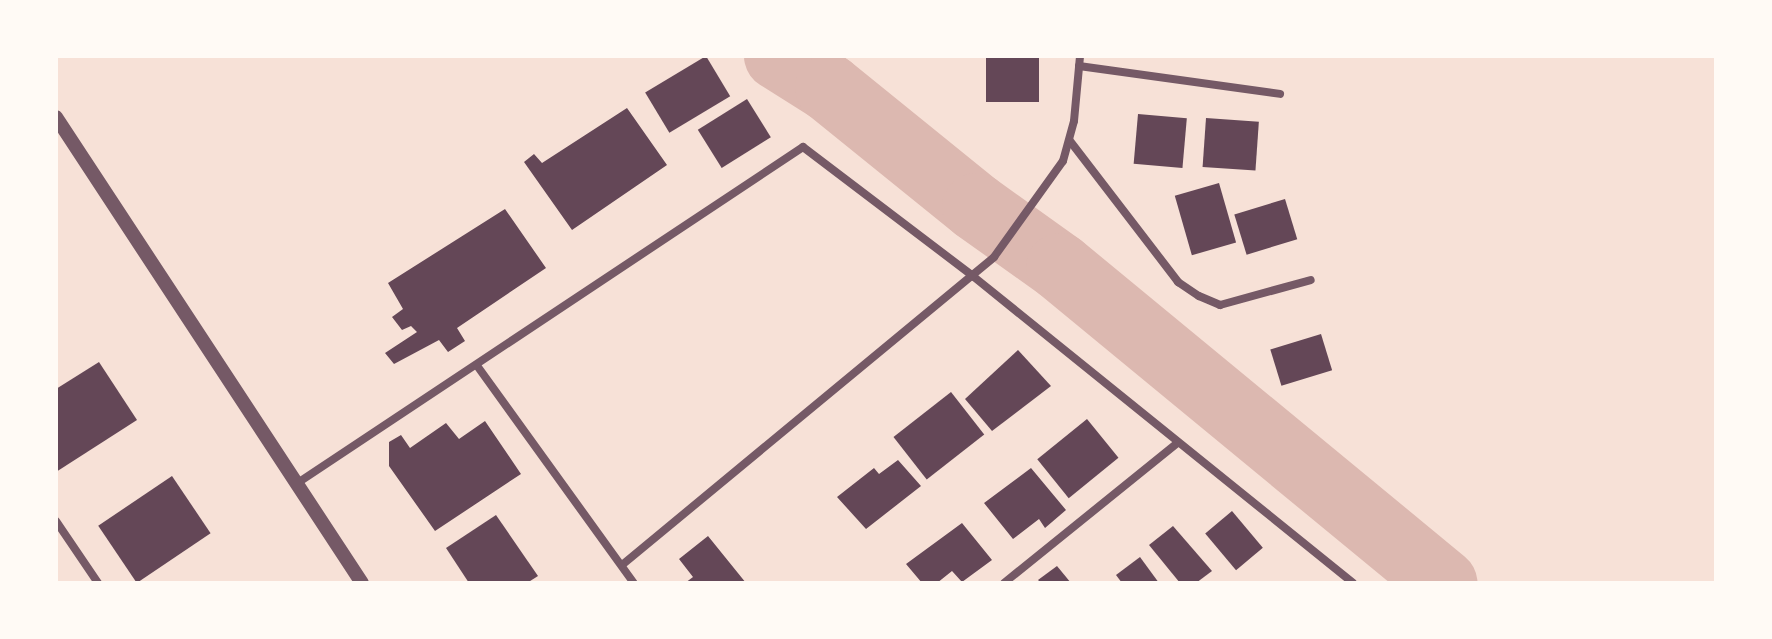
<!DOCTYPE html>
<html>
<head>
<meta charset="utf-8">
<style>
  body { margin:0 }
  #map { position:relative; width:1772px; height:639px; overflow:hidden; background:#f7e1d7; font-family:Arial,sans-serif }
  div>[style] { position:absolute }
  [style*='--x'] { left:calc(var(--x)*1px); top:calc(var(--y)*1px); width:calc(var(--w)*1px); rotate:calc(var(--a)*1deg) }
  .river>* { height:68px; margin:-34px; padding:0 34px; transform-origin:34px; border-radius:34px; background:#dcb8b0 }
  .building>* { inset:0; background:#644757; transform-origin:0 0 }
  .minor>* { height:8px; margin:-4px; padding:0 4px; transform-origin:4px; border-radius:4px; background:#755966 }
  .tertiary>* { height:14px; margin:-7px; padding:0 7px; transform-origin:7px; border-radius:7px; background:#755966 }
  span { translate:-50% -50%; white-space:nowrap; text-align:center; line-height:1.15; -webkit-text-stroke:7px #fffaf5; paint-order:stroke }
  .frame { position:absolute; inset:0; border:58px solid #fffaf5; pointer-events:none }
</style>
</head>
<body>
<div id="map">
  <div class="river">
    <div style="--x:778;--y:56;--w:60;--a:32.1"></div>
    <div style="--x:829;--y:88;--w:189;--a:39"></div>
    <div style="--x:976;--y:207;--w:103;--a:35.5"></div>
    <div style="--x:1060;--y:267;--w:497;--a:39.5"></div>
  </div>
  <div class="building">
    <div style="left:706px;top:56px;width:47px;height:71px;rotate:59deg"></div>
    <div style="left:986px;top:56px;width:53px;height:46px"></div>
    <div style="left:747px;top:99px;width:45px;height:58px;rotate:58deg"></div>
    <div style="clip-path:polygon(627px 108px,667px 165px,572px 230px,524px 162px,534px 154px,542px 163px)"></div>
    <div style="left:1138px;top:114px;width:49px;height:50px;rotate:5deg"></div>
    <div style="left:1206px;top:118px;width:53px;height:49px;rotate:4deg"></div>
    <div style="left:1219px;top:183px;width:62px;height:46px;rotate:74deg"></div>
    <div style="left:1285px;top:199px;width:42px;height:53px;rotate:73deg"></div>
    <div style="clip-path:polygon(505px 209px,546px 268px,457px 328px,465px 341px,448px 352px,439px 340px,394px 364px,385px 353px,417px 332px,411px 326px,402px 330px,392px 317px,403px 309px,388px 283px)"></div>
    <div style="left:1321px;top:334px;width:38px;height:53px;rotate:73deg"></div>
    <div style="clip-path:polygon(1018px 350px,1051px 386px,992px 431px,965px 399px)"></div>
    <div style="clip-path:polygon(99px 362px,137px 420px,56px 472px,56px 389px)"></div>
    <div style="left:951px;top:392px;width:54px;height:73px;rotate:52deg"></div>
    <div style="left:1087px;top:419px;width:50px;height:64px;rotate:51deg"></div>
    <div style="clip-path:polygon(485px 421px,521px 474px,435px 531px,389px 466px,389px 442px,401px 435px,410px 448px,446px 423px,459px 439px)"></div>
    <div style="clip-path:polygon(898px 460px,921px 486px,866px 529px,837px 497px,874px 468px,879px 474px)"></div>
    <div style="clip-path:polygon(1031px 468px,1066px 510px,1045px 528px,1039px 519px,1013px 539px,984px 503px)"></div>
    <div style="left:172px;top:476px;width:69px;height:89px;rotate:56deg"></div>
    <div style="left:1232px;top:511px;width:48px;height:35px;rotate:50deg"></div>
    <div style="clip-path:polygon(496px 515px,538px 576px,527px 583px,469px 583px,446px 548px)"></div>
    <div style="clip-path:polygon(962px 523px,992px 560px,962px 582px,952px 571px,937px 583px,922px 583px,906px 564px)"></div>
    <div style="clip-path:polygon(1173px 526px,1212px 571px,1196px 583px,1180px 583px,1149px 545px)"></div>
    <div style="clip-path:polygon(708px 536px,746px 583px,685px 583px,693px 577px,679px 559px)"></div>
    <div style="clip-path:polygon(1140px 557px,1159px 583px,1122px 583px,1116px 575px)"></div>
    <div style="clip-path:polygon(1057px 566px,1071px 583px,1041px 583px,1038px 580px)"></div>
  </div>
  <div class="minor">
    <div style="--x:1079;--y:66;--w:203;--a:7.9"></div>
    <div style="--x:1070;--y:141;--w:178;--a:52.5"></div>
    <div style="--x:1178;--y:282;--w:25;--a:34"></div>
    <div style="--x:1199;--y:296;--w:23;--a:23"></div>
    <div style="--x:1220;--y:305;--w:94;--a:-15.4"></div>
    <div style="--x:478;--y:367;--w:266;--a:54.2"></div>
    <div style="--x:296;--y:484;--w:609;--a:-33.61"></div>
    <div style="--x:803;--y:147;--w:215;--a:37.2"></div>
    <div style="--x:974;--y:277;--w:487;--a:38.9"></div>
    <div style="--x:56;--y:521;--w:75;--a:55.9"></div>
    <div style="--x:622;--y:565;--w:483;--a:-39.6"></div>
    <div style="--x:994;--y:257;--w:118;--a:-54.3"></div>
    <div style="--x:1063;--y:161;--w:41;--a:-74.6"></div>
    <div style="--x:1074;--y:121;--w:65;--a:-84.7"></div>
    <div style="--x:1004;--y:583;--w:221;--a:-38.9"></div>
  </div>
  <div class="tertiary">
    <div style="--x:56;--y:117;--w:557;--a:56.71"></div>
  </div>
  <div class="frame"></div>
</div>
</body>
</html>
